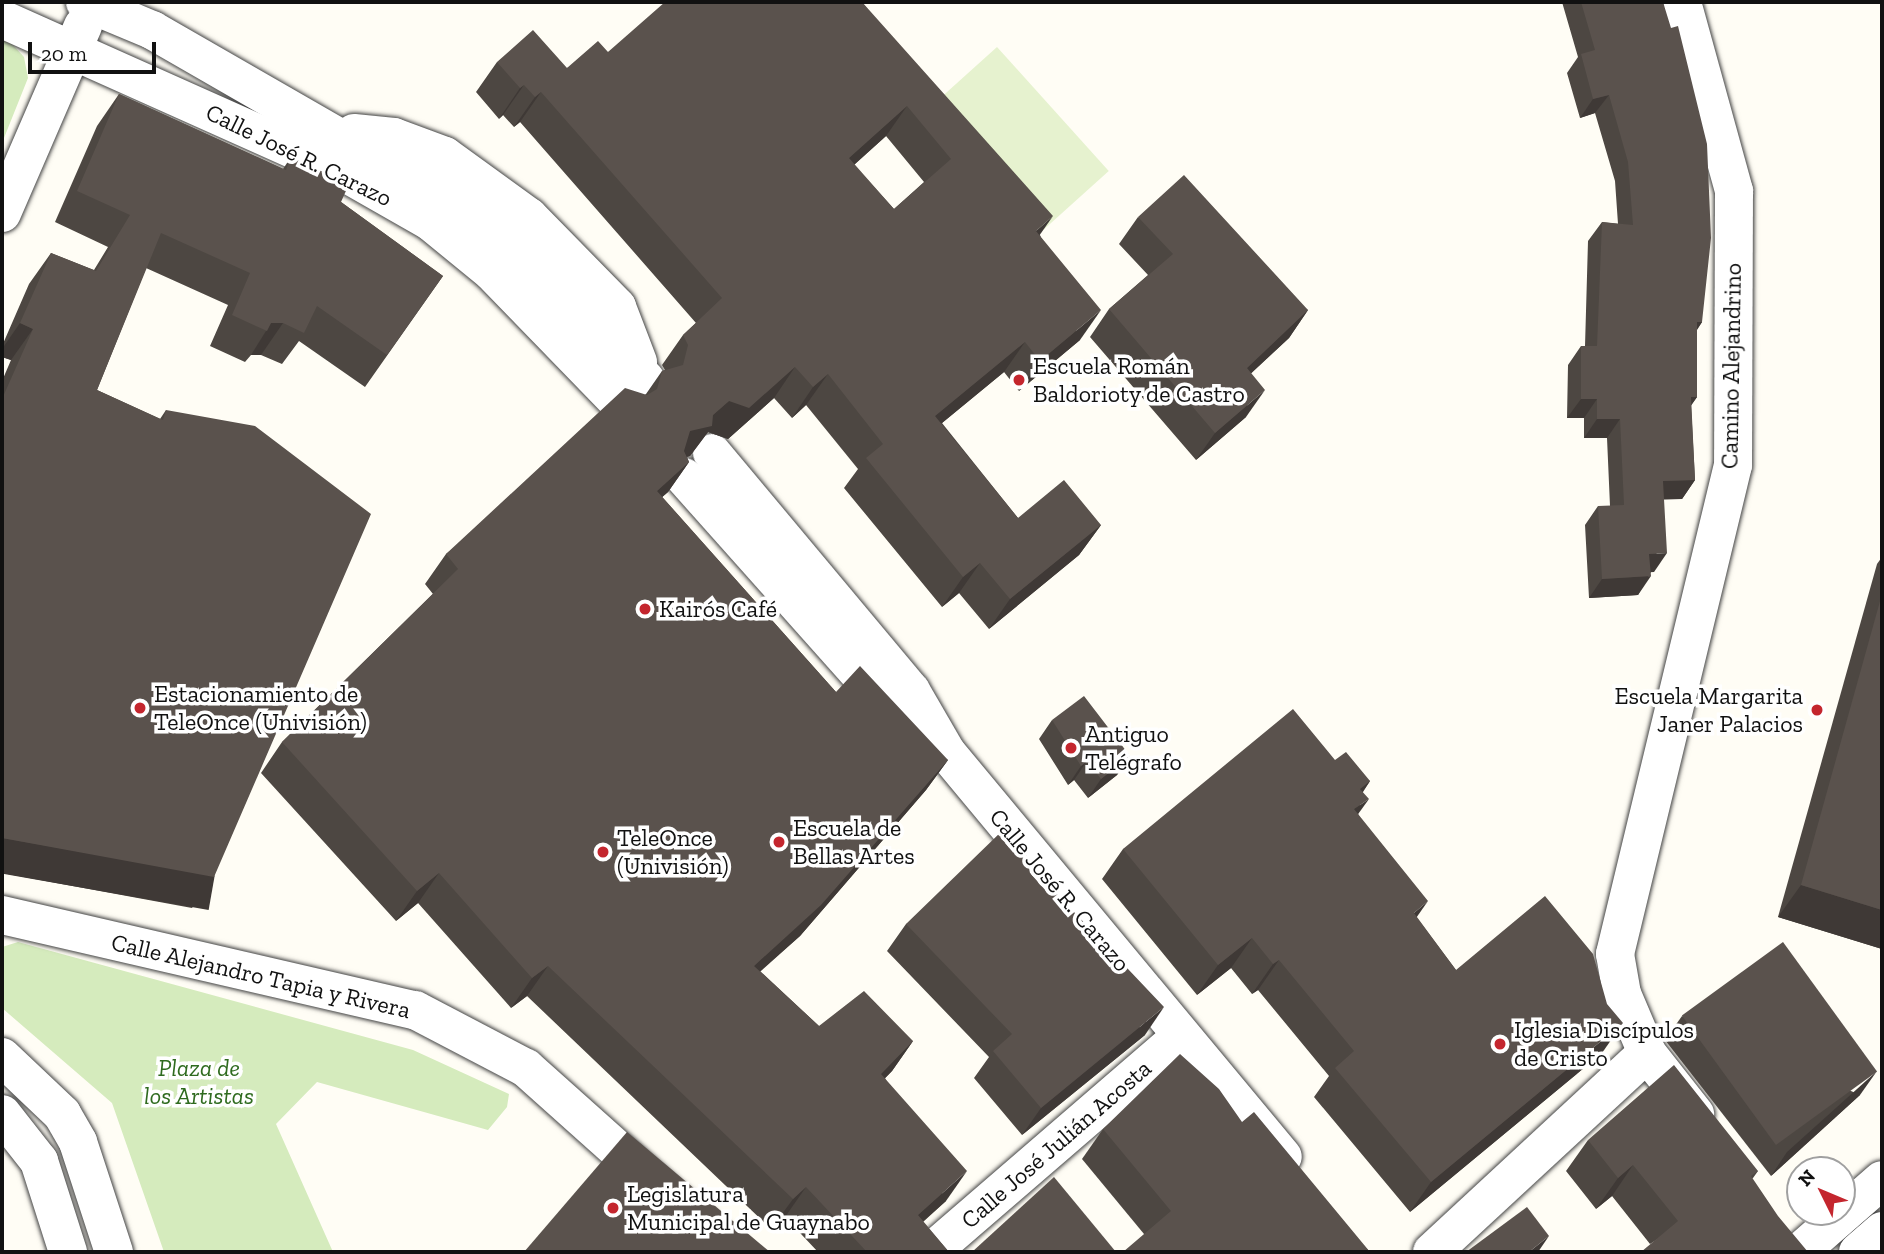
<!DOCTYPE html>
<html>
<head>
<meta charset="utf-8">
<style>
  body { margin:0 }
  #map { position:relative; width:1884px; height:1254px; overflow:hidden; background:#fffdf5; font-family:"Zilla Slab",serif }
  div>[style] { position:absolute }
  [style*='--x'] { left:calc(var(--x)*1px); top:calc(var(--y)*1px); width:calc(var(--w)*1px); rotate:calc(var(--a)*1deg) }
  .green>* { inset:0; background:#d5ebbd }
  .pitch>* { inset:0; background:#e6f2cf; transform-origin:0 0 }
  .roads { filter:drop-shadow(0 0 2px #444) drop-shadow(0 0 2px #444) }
  .minor>* { height:38px; margin:-19px; padding:0 19px; transform-origin:19px; border-radius:19px; background:#fff }
  .wall>* { inset:0; background:#4d4742 }
  .shaded-wall>* { inset:0; background:#3f3936; transform-origin:0 0 }
  .building>* { inset:0; background:#5a524d; transform-origin:0 0 }
  .dots>* { width:19px; height:19px; translate:-50% -50%; box-sizing:border-box; border:4px solid #fff; border-radius:50% }
  span { translate:-50% -50%; white-space:nowrap; text-align:center; line-height:1.15; -webkit-text-stroke:7px #fff; paint-order:stroke }
  .street-label { font-size:24px; color:#111 }
  .poi-label { font-size:24px; color:#111 }
  .left { translate:0 -50%; text-align:left }
  .right { translate:-100% -50%; text-align:right }
  .park-label { font-size:24px; color:#2f6b1f; font-style:italic }
  .frame { position:absolute; inset:0; border:4px solid #111; pointer-events:none }
  .north { position:absolute; left:1786px; top:1156px; width:70px; height:70px; box-sizing:border-box; background:#fff; border:2px solid #a0a0a0; border-radius:50%; rotate:313deg; font-size:19px; font-weight:700; line-height:28px; text-align:center; color:#111 }
  .north::after { content:''; display:block; margin:auto; width:24px; height:32px; background:#c4262e; clip-path:polygon(50% 0,100% 100%,50% 72%,0 100%) }
  .scale { position:absolute; left:28px; top:42px; width:128px; height:32px; box-sizing:border-box; border:4px solid #111; border-top:0; padding-left:9px; font-size:21px; line-height:24px; white-space:nowrap; color:#111; -webkit-text-stroke:5px #fff; paint-order:stroke }
</style>
</head>
<body>
<div id="map">
  <div class="green">
    <div style="clip-path:polygon(2px 33px,24px 57px,28px 78px,2px 143px)"></div>
    <div style="clip-path:polygon(18px 942px,413px 1050px,509px 1094px,507px 1107px,488px 1130px,317px 1082px,276px 1124px,333px 1252px,164px 1252px,112px 1103px,2px 1008px,2px 947px)"></div>
  </div>
  <div class="pitch">
    <div style="left:997px;top:47px;width:167px;height:90px;rotate:48deg"></div>
  </div>
  <div class="roads">
    <div class="minor">
      <div style="--x:85;--y:2;--w:73;--a:22.7"></div>
      <div style="--x:152;--y:30;--w:377;--a:29.9"></div>
      <div style="--x:479;--y:218;--w:53;--a:37.3"></div>
      <div style="--x:521;--y:250;--w:180;--a:46.1"></div>
      <div style="--x:1682;--y:2;--w:196;--a:74.6"></div>
      <div style="--x:1734;--y:191;--w:274;--a:90.2"></div>
      <div style="--x:1733;--y:465;--w:503;--a:103.57"></div>
      <div style="--x:1615;--y:954;--w:41;--a:80.1"></div>
      <div style="--x:1622;--y:994;--w:64;--a:67"></div>
      <div style="--x:1647;--y:1053;--w:78;--a:51.8"></div>
      <div style="--x:2;--y:19;--w:370;--a:24.1"></div>
      <div style="--x:340;--y:170;--w:105;--a:29.7"></div>
      <div style="--x:431;--y:222;--w:79;--a:39.3"></div>
      <div style="--x:492;--y:272;--w:184;--a:45.9"></div>
      <div style="--x:354;--y:133;--w:40;--a:5.7"></div>
      <div style="--x:394;--y:137;--w:54;--a:20.4"></div>
      <div style="--x:445;--y:156;--w:104;--a:36"></div>
      <div style="--x:529;--y:217;--w:126;--a:45.6"></div>
      <div style="--x:617;--y:307;--w:59;--a:69.1"></div>
      <div style="--x:2;--y:213;--w:204;--a:-66.6"></div>
      <div style="--x:712;--y:453;--w:310;--a:50.1"></div>
      <div style="--x:911;--y:691;--w:72;--a:59.9"></div>
      <div style="--x:947;--y:753;--w:525;--a:50.25"></div>
      <div style="--x:684;--y:477;--w:310;--a:48.3"></div>
      <div style="--x:2;--y:915;--w:424;--a:13"></div>
      <div style="--x:415;--y:1010;--w:125;--a:27.6"></div>
      <div style="--x:526;--y:1068;--w:276;--a:41.8"></div>
      <div style="--x:2;--y:1057;--w:83;--a:43.5"></div>
      <div style="--x:62;--y:1114;--w:32;--a:60"></div>
      <div style="--x:78;--y:1142;--w:116;--a:71.9"></div>
      <div style="--x:2;--y:1114;--w:60;--a:51.8"></div>
      <div style="--x:39;--y:1161;--w:96;--a:72.3"></div>
      <div style="--x:1802;--y:1250;--w:106;--a:-41.2"></div>
      <div style="--x:931;--y:1252;--w:330;--a:-40.8"></div>
      <div style="--x:1432;--y:1252;--w:293;--a:-42.8"></div>
      <div style="--x:1858;--y:1252;--w:32;--a:-41"></div>
    </div>
  </div>
  <div class="wall">
    <div style="clip-path:polygon(evenodd,862px 2px,1040px 235px,1080px 340px,1019px 391px,1004px 372px,942px 423px,1018px 518px,1101px 525px,1079px 555px,989px 629px,959px 593px,942px 607px,844px 488px,858px 469px,806px 405px,792px 418px,774px 398px,728px 439px,708px 432px,690px 456px,687px 457px,689px 462px,668px 492px,662px 497px,836px 692px,948px 760px,926px 790px,800px 936px,760px 971px,819px 1026px,913px 1041px,892px 1071px,885px 1078px,946px 1201px,923px 1222px,949px 1252px,818px 1252px,785px 1217px,771px 1229px,527px 996px,511px 1008px,418px 903px,396px 921px,261px 773px,282px 742px,433px 594px,425px 584px,446px 554px,646px 394px,662px 371px,665px 370px,662px 365px,683px 335px,696px 323px,520px 122px,514px 127px,503px 115px,499px 119px,476px 92px,497px 62px,567px 68px,608px 52px,862px 2px,886px 136px,924px 182px,894px 209px,854px 165px,886px 136px)"></div>
    <div style="clip-path:polygon(1562px 2px,1663px 2px,1702px 322px,1697px 330px,1697px 397px,1691px 405px,1695px 480px,1682px 499px,1664px 499px,1654px 572px,1651px 572px,1638px 595px,1589px 598px,1585px 525px,1598px 506px,1610px 506px,1607px 438px,1584px 438px,1584px 418px,1567px 418px,1568px 365px,1581px 346px,1585px 346px,1588px 241px,1602px 222px,1618px 224px,1615px 181px,1595px 113px,1580px 118px,1567px 73px,1578px 57px)"></div>
    <div style="clip-path:polygon(119px 94px,283px 169px,291px 157px,341px 202px,443px 276px,365px 387px,299px 341px,282px 364px,261px 355px,251px 355px,245px 362px,210px 346px,228px 305px,146px 268px,97px 390px,160px 419px,166px 410px,214px 877px,192px 908px,2px 873px,2px 381px,11px 360px,2px 357px,2px 346px,29px 284px,51px 253px,94px 270px,108px 247px,55px 222px,97px 126px)"></div>
    <div style="clip-path:polygon(1138px 217px,1308px 310px,1289px 338px,1251px 373px,1246px 417px,1196px 460px,1090px 337px,1109px 309px,1148px 275px,1119px 244px)"></div>
    <div style="clip-path:polygon(1882px 557px,1882px 949px,1778px 917px,1877px 564px)"></div>
    <div style="clip-path:polygon(1052px 720px,1130px 756px,1117px 775px,1088px 798px,1074px 780px,1068px 785px,1039px 739px)"></div>
    <div style="clip-path:polygon(1335px 760px,1370px 781px,1363px 792px,1358px 814px,1417px 918px,1456px 970px,1602px 1053px,1410px 1212px,1314px 1097px,1329px 1076px,1258px 990px,1252px 994px,1231px 968px,1197px 995px,1102px 879px,1123px 849px)"></div>
    <div style="clip-path:polygon(1030px 873px,1145px 1035px,1022px 1135px,974px 1078px,989px 1057px,887px 951px,906px 924px)"></div>
    <div style="clip-path:polygon(1682px 1016px,1860px 1095px,1771px 1176px,1665px 1040px)"></div>
    <div style="clip-path:polygon(1242px 1122px,1370px 1252px,1144px 1234px,1082px 1159px,1103px 1129px)"></div>
    <div style="clip-path:polygon(1588px 1140px,1758px 1171px,1753px 1178px,1650px 1244px,1612px 1196px,1596px 1209px,1566px 1171px)"></div>
  </div>
  <div class="shaded-wall">
    <div style="clip-path:polygon(524px 85px,503px 115px,499px 119px,520px 88px)"></div>
    <div style="clip-path:polygon(541px 92px,520px 122px,514px 127px,535px 97px)"></div>
    <div style="clip-path:polygon(1609px 95px,1595px 113px,1580px 118px,1593px 99px)"></div>
    <div style="clip-path:polygon(907px 106px,886px 136px,827px 189px,849px 158px)"></div>
    <div style="clip-path:polygon(1053px 216px,1032px 246px,1036px 231px)"></div>
    <div style="clip-path:polygon(1101px 310px,1080px 340px,1019px 391px,1040px 361px)"></div>
    <div style="clip-path:polygon(1308px 310px,1289px 338px,1228px 395px,1247px 368px)"></div>
    <div style="clip-path:polygon(1697px 322px,1702px 322px,1689px 341px)"></div>
    <div style="clip-path:polygon(20px 323px,33px 329px,11px 360px,2px 357px,2px 349px)"></div>
    <div style="clip-path:polygon(271px 323px,283px 323px,261px 355px,251px 355px)"></div>
    <div style="clip-path:polygon(1025px 342px,1004px 372px,914px 446px,935px 416px)"></div>
    <div style="clip-path:polygon(795px 367px,774px 398px,728px 439px,708px 432px,690px 456px,669px 461px,690px 431px,713px 415px,729px 401px)"></div>
    <div style="clip-path:polygon(828px 374px,806px 405px,792px 418px,813px 387px)"></div>
    <div style="clip-path:polygon(1265px 390px,1246px 417px,1196px 460px,1215px 433px)"></div>
    <div style="clip-path:polygon(1691px 397px,1697px 397px,1684px 416px)"></div>
    <div style="clip-path:polygon(1581px 399px,1597px 399px,1584px 418px,1567px 418px)"></div>
    <div style="clip-path:polygon(1597px 419px,1620px 419px,1607px 438px,1584px 438px)"></div>
    <div style="clip-path:polygon(689px 462px,668px 492px,635px 521px,657px 491px)"></div>
    <div style="clip-path:polygon(1695px 480px,1682px 499px,1650px 500px,1663px 481px)"></div>
    <div style="clip-path:polygon(1101px 525px,1079px 555px,989px 629px,1010px 599px)"></div>
    <div style="clip-path:polygon(1667px 553px,1654px 572px,1636px 573px,1649px 554px)"></div>
    <div style="clip-path:polygon(980px 563px,959px 593px,942px 607px,963px 577px)"></div>
    <div style="clip-path:polygon(1651px 576px,1638px 595px,1589px 598px,1602px 579px)"></div>
    <div style="clip-path:polygon(1130px 756px,1117px 775px,1088px 798px,1101px 779px)"></div>
    <div style="clip-path:polygon(948px 760px,926px 790px,800px 936px,733px 996px,754px 966px)"></div>
    <div style="clip-path:polygon(1087px 761px,1074px 780px,1068px 785px,1081px 766px)"></div>
    <div style="clip-path:polygon(1370px 781px,1349px 811px,1360px 789px)"></div>
    <div style="clip-path:polygon(1369px 799px,1348px 828px,1354px 809px)"></div>
    <div style="left:2px;top:838px;width:216px;height:35px;rotate:10deg"></div>
    <div style="clip-path:polygon(439px 873px,418px 903px,396px 921px,417px 891px)"></div>
    <div style="clip-path:polygon(1801px 885px,1882px 910px,1882px 949px,1778px 917px)"></div>
    <div style="clip-path:polygon(1428px 901px,1407px 931px,1414px 913px)"></div>
    <div style="clip-path:polygon(1252px 938px,1231px 968px,1197px 995px,1218px 965px)"></div>
    <div style="clip-path:polygon(1279px 960px,1258px 990px,1252px 994px,1273px 964px)"></div>
    <div style="clip-path:polygon(548px 966px,527px 996px,511px 1008px,532px 978px)"></div>
    <div style="clip-path:polygon(1164px 1007px,1145px 1035px,1022px 1135px,1041px 1108px)"></div>
    <div style="clip-path:polygon(1623px 1023px,1602px 1053px,1410px 1212px,1431px 1182px)"></div>
    <div style="clip-path:polygon(913px 1041px,892px 1071px,860px 1104px,881px 1074px)"></div>
    <div style="clip-path:polygon(1877px 1071px,1860px 1095px,1771px 1176px,1787px 1152px)"></div>
    <div style="clip-path:polygon(1633px 1165px,1612px 1196px,1596px 1209px,1618px 1178px)"></div>
    <div style="clip-path:polygon(967px 1171px,946px 1201px,896px 1245px,918px 1215px)"></div>
    <div style="clip-path:polygon(806px 1187px,785px 1217px,771px 1229px,793px 1199px)"></div>
    <div style="clip-path:polygon(1549px 1236px,1538px 1252px,1529px 1252px)"></div>
  </div>
  <div class="building">
    <div style="clip-path:polygon(evenodd,665px 2px,862px 2px,1053px 216px,1036px 231px,1101px 310px,1040px 361px,1025px 342px,935px 416px,1018px 518px,1064px 480px,1101px 525px,1010px 599px,980px 563px,963px 577px,866px 458px,883px 444px,828px 374px,813px 387px,795px 367px,749px 408px,729px 401px,713px 415px,712px 426px,690px 431px,684px 451px,689px 462px,657px 491px,836px 692px,860px 666px,948px 760px,821px 905px,754px 966px,819px 1026px,864px 991px,913px 1041px,881px 1074px,967px 1171px,918px 1215px,949px 1252px,867px 1252px,806px 1187px,793px 1199px,548px 966px,532px 978px,439px 873px,417px 891px,282px 742px,458px 569px,446px 554px,625px 388px,647px 395px,657px 389px,662px 371px,683px 365px,688px 345px,683px 335px,722px 298px,541px 92px,535px 97px,524px 85px,520px 88px,497px 62px,533px 30px,567px 68px,598px 41px,608px 52px,665px 2px,907px 106px,951px 159px,894px 209px,849px 158px,907px 106px)"></div>
    <div style="clip-path:polygon(1581px 2px,1663px 2px,1671px 28px,1678px 26px,1707px 144px,1711px 238px,1702px 322px,1697px 322px,1697px 397px,1691px 397px,1695px 480px,1663px 481px,1667px 553px,1649px 554px,1651px 576px,1602px 579px,1598px 506px,1624px 505px,1620px 419px,1597px 419px,1597px 399px,1581px 399px,1581px 346px,1597px 346px,1602px 222px,1633px 225px,1628px 162px,1609px 95px,1593px 99px,1581px 54px,1595px 50px)"></div>
    <div style="clip-path:polygon(119px 94px,286px 170px,291px 157px,349px 184px,341px 202px,443px 276px,387px 355px,317px 306px,304px 333px,283px 323px,271px 323px,267px 331px,232px 315px,250px 273px,161px 233px,97px 390px,163px 420px,166px 410px,255px 426px,371px 514px,214px 877px,2px 838px,2px 399px,33px 329px,20px 323px,51px 253px,96px 271px,130px 215px,77px 191px)"></div>
    <div style="clip-path:polygon(1184px 175px,1308px 310px,1247px 368px,1265px 390px,1215px 433px,1109px 309px,1173px 254px,1138px 217px)"></div>
    <div style="clip-path:polygon(1882px 594px,1882px 910px,1801px 885px)"></div>
    <div style="clip-path:polygon(1084px 696px,1130px 756px,1101px 779px,1087px 761px,1081px 766px,1052px 720px)"></div>
    <div style="clip-path:polygon(1293px 709px,1335px 760px,1346px 752px,1370px 781px,1360px 789px,1369px 799px,1354px 809px,1428px 901px,1414px 913px,1456px 970px,1545px 896px,1593px 954px,1607px 1004px,1623px 1023px,1431px 1182px,1335px 1068px,1354px 1051px,1279px 960px,1273px 964px,1252px 938px,1218px 965px,1123px 849px)"></div>
    <div style="clip-path:polygon(1003px 830px,1026px 854px,1030px 873px,1047px 892px,1057px 894px,1164px 1007px,1041px 1108px,993px 1051px,1012px 1034px,906px 924px)"></div>
    <div style="left:1783px;top:942px;width:160px;height:125px;rotate:54deg"></div>
    <div style="clip-path:polygon(1180px 1054px,1219px 1089px,1242px 1122px,1254px 1112px,1370px 1252px,1123px 1252px,1171px 1211px,1103px 1129px)"></div>
    <div style="clip-path:polygon(1674px 1065px,1758px 1171px,1751px 1176px,1778px 1216px,1808px 1252px,1641px 1252px,1678px 1221px,1633px 1165px,1618px 1178px,1588px 1140px)"></div>
    <div style="clip-path:polygon(627px 1132px,770px 1252px,524px 1252px)"></div>
    <div style="clip-path:polygon(1054px 1177px,1116px 1252px,972px 1252px)"></div>
    <div style="clip-path:polygon(1527px 1207px,1549px 1236px,1529px 1252px,1466px 1252px)"></div>
  </div>
  <div class="dots">
    <div style="left:1019px;top:380px;background:#c4262e"></div>
    <div style="left:645px;top:609px;background:#c4262e"></div>
    <div style="left:140px;top:708px;background:#c4262e"></div>
    <div style="left:1817px;top:710px;background:#c4262e"></div>
    <div style="left:1071px;top:748px;background:#c4262e"></div>
    <div style="left:779px;top:842px;background:#c4262e"></div>
    <div style="left:603px;top:852px;background:#c4262e"></div>
    <div style="left:1500px;top:1044px;background:#c4262e"></div>
    <div style="left:613px;top:1208px;background:#c4262e"></div>
  </div>
  <div class="street-label">
    <span style="left:299px;top:155px;rotate:26deg">Calle José R. Carazo</span>
    <span style="left:1731px;top:366px;rotate:-89deg">Camino Alejandrino</span>
    <span style="left:1060px;top:890px;rotate:50deg">Calle José R. Carazo</span>
    <span style="left:261px;top:976px;rotate:13deg">Calle Alejandro Tapia y Rivera</span>
    <span style="left:1056px;top:1144px;rotate:-41deg">Calle José Julián Acosta</span>
  </div>
  <div class="poi-label">
    <span class="left" style="left:1033px;top:380px">Escuela Román<br>Baldorioty de Castro</span>
    <span class="left" style="left:659px;top:609px">Kairós Café</span>
    <span class="left" style="left:154px;top:708px">Estacionamiento de<br>TeleOnce (Univisión)</span>
    <span class="right" style="left:1803px;top:710px">Escuela Margarita<br>Janer Palacios</span>
    <span class="left" style="left:1085px;top:748px">Antiguo<br>Telégrafo</span>
    <span class="left" style="left:793px;top:842px">Escuela de<br>Bellas Artes</span>
    <span class="left" style="left:617px;top:852px">TeleOnce<br>(Univisión)</span>
    <span class="left" style="left:1514px;top:1044px">Iglesia Discípulos<br>de Cristo</span>
    <span class="left" style="left:627px;top:1208px">Legislatura<br>Municipal de Guaynabo</span>
  </div>
  <div class="park-label">
    <span style="left:199px;top:1082px">Plaza de<br>los Artistas</span>
  </div>
  <div class="frame"></div>
  <div class="north">N</div>
  <div class="scale">20 m</div>
</div>
</body>
</html>
